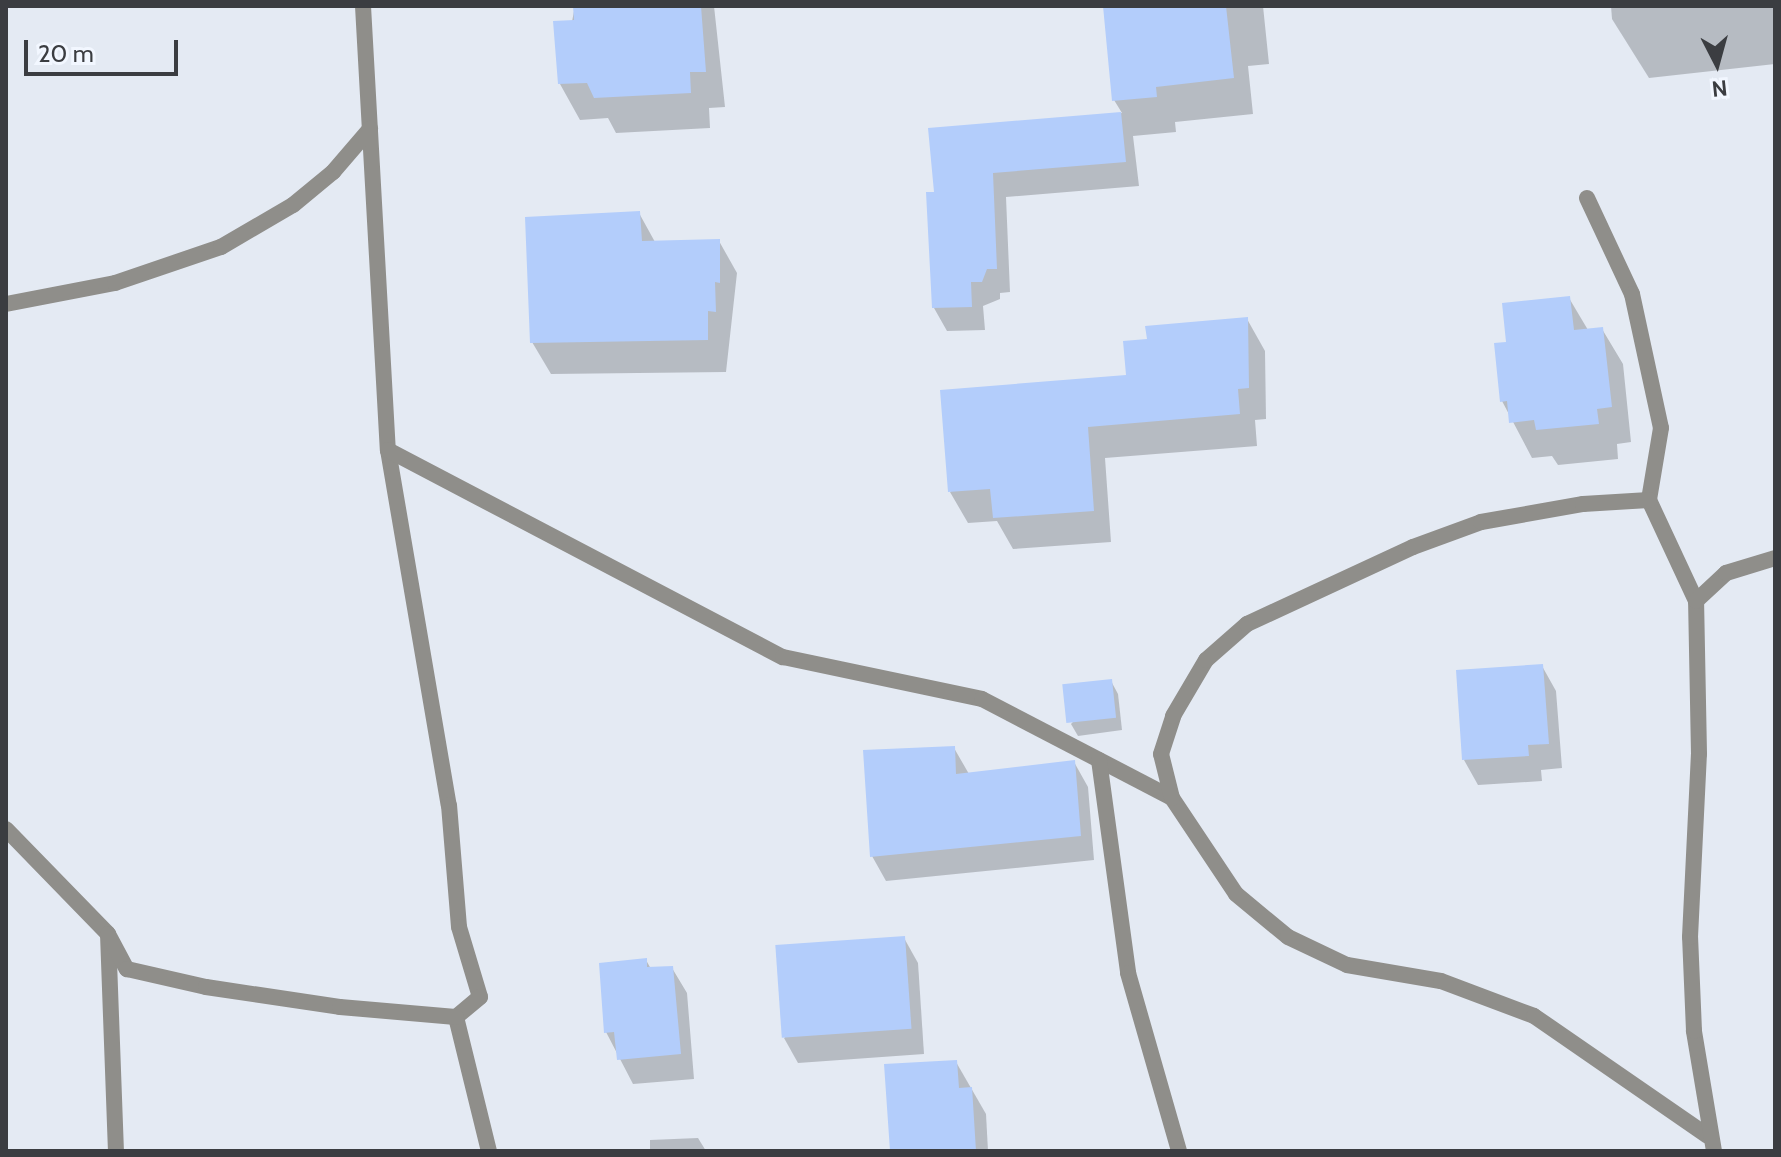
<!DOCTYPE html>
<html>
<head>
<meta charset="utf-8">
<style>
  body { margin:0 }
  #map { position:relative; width:1781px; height:1157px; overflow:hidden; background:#e4eaf3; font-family:Cabin,sans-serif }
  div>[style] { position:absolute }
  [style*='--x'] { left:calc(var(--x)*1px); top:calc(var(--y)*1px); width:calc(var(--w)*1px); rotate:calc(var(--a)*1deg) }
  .shadow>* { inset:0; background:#0003 }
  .building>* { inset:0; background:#b3cdfb; transform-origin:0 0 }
  .street>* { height:16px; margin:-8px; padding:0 8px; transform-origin:8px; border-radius:8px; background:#8f8e8a }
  span { translate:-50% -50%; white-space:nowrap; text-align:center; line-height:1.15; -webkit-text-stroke:6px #f2f7ff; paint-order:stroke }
  .frame { position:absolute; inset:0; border:8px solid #3b3d41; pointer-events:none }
  .north { position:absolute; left:1677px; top:24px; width:80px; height:80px; -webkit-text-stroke:6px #f2f7ff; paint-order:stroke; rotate:174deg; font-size:22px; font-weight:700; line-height:32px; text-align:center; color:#3b3d41 }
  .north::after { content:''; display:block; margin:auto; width:28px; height:36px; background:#3b3d41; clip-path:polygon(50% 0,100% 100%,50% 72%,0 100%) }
  .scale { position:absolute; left:24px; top:40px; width:154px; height:36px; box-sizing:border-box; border:4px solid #3b3d41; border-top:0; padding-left:10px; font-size:24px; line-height:28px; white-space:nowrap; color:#3b3d41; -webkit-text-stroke:6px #f2f7ff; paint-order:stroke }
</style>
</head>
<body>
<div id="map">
  <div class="shadow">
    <div style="clip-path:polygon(575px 6px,714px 6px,725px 107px,709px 108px,710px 128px,616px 133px,608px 118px,580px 120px,560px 84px)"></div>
    <div style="clip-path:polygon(1105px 6px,1263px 6px,1269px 64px,1248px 66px,1253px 114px,1175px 122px,1176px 132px,1133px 136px,1139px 186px,1006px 197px,1010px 292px,1000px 293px,1000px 299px,983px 306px,985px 330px,947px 331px,934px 308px,936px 193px,930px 129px,1122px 113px,1114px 100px)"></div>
    <div style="clip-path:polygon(1611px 6px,1775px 6px,1775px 64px,1649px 78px,1612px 19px)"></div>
    <div style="clip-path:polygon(639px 213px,655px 242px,719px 241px,737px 273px,726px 372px,551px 374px,532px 342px)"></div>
    <div style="clip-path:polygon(1569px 298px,1588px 330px,1602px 329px,1623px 364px,1631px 442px,1617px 444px,1618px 459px,1558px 465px,1552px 456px,1532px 458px,1502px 401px,1508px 344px)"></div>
    <div style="clip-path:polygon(1247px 319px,1265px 351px,1266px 419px,1255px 420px,1257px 446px,1105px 458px,1111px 542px,1013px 549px,997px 521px,968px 523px,950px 492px,1129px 377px,1149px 341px)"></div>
    <div style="clip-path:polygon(1542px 666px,1556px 691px,1562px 768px,1541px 770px,1542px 781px,1478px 785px,1464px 760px)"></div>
    <div style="clip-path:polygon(1111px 681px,1118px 694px,1122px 730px,1078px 736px,1071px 724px)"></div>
    <div style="clip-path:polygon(954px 748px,969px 774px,1074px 762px,1088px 787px,1094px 860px,886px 881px,872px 856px)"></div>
    <div style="clip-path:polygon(904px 938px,918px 963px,924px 1054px,798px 1063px,784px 1038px)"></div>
    <div style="clip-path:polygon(646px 960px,651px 969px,672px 968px,687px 993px,694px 1079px,633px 1084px,606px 1032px)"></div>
    <div style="clip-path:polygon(956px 1062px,986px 1114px,988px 1151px,892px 1151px)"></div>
    <div style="clip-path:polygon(698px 1138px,706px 1151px,650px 1151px,650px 1140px)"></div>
  </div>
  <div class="building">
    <div style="clip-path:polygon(573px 6px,701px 6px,706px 72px,690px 72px,691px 93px,594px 98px,587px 83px,558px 84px,553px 21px,574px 20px)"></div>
    <div style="clip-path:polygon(1103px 6px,1226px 6px,1234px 78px,1156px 87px,1157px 97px,1112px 101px)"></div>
    <div style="clip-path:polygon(1121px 112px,1126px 162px,993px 173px,997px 269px,987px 269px,982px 282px,971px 282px,972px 307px,932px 308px,926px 192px,934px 192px,928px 128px)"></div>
    <div style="clip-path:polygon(640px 211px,642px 241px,720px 239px,720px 283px,715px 282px,716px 312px,708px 311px,708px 340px,530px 343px,525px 217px)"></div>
    <div style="clip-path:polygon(1570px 296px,1574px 330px,1603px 327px,1612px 407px,1597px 409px,1599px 424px,1536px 430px,1534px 420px,1509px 423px,1507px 401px,1500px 402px,1494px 343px,1506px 342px,1502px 303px)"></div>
    <div style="clip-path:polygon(1248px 317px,1249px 388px,1238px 389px,1240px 414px,1088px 427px,1094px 511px,993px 518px,990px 489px,948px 492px,940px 390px,1126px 375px,1123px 341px,1147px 339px,1145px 326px)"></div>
    <div style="clip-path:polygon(1543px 664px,1549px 744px,1528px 745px,1529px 756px,1462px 760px,1456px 670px)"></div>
    <div style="left:1112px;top:679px;width:39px;height:50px;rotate:84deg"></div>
    <div style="clip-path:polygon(955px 746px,956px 774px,1075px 760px,1081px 836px,870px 857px,863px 750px)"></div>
    <div style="left:905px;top:936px;width:93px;height:130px;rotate:86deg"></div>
    <div style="clip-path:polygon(647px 958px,647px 967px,673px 966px,681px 1054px,617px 1060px,614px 1032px,604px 1033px,599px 963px)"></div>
    <div style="clip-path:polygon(957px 1060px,959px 1088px,972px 1087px,976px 1151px,890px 1151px,884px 1064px)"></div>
  </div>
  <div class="street">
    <div style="--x:363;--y:6;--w:445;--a:86.8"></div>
    <div style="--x:388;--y:450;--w:360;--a:80.3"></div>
    <div style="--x:449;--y:805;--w:122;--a:85.3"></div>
    <div style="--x:459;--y:927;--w:73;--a:73.3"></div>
    <div style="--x:480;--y:997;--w:31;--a:140"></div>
    <div style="--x:456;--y:1017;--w:138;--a:76.2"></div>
    <div style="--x:1587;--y:198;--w:106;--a:64.9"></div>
    <div style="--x:1632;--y:294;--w:137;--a:77.8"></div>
    <div style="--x:1661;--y:428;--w:73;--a:99.5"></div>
    <div style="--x:1649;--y:500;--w:111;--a:65"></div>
    <div style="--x:6;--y:304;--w:111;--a:-10.9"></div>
    <div style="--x:115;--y:283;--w:112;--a:-18.8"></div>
    <div style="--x:221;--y:247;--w:83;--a:-30.3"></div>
    <div style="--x:293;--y:205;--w:52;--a:-39.5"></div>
    <div style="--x:333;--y:172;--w:57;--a:-49.3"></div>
    <div style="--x:388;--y:450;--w:446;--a:27.7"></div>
    <div style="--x:783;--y:657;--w:203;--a:11.9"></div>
    <div style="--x:982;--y:699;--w:214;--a:27.5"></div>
    <div style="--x:1172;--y:798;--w:115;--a:56.3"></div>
    <div style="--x:1236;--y:894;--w:67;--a:39.6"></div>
    <div style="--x:1288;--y:937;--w:65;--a:25.4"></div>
    <div style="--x:1347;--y:965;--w:95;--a:9.7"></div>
    <div style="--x:1441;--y:981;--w:99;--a:20.6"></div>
    <div style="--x:1534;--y:1016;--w:211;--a:34.6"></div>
    <div style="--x:1099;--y:760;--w:215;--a:82.2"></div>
    <div style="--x:1128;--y:973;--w:185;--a:74"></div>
    <div style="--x:1172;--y:798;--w:45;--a:-104"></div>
    <div style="--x:1161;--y:754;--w:40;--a:-72"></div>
    <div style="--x:1173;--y:716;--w:65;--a:-59.5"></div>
    <div style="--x:1206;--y:660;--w:55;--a:-41.3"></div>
    <div style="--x:1247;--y:624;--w:183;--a:-24.9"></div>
    <div style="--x:1413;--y:547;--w:72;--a:-20.2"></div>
    <div style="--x:1481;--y:522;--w:104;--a:-10"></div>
    <div style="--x:1583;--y:504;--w:66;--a:-3.5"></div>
    <div style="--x:6;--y:829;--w:146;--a:45.8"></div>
    <div style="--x:108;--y:934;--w:217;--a:87.9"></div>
    <div style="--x:108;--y:934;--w:40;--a:62"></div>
    <div style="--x:127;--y:969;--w:81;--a:12.8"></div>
    <div style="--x:206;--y:987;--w:135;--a:8.5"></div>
    <div style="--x:340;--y:1007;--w:116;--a:4.9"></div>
    <div style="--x:1714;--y:1151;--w:122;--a:-99.5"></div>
    <div style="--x:1694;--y:1031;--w:94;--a:-92.4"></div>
    <div style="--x:1690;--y:937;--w:183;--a:-87.2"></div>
    <div style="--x:1699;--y:754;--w:153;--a:-91.1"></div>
    <div style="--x:1696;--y:601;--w:41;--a:-43"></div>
    <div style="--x:1726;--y:573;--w:51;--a:-17"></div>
  </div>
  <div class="frame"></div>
  <div class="north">N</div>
  <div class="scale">20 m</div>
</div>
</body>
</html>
